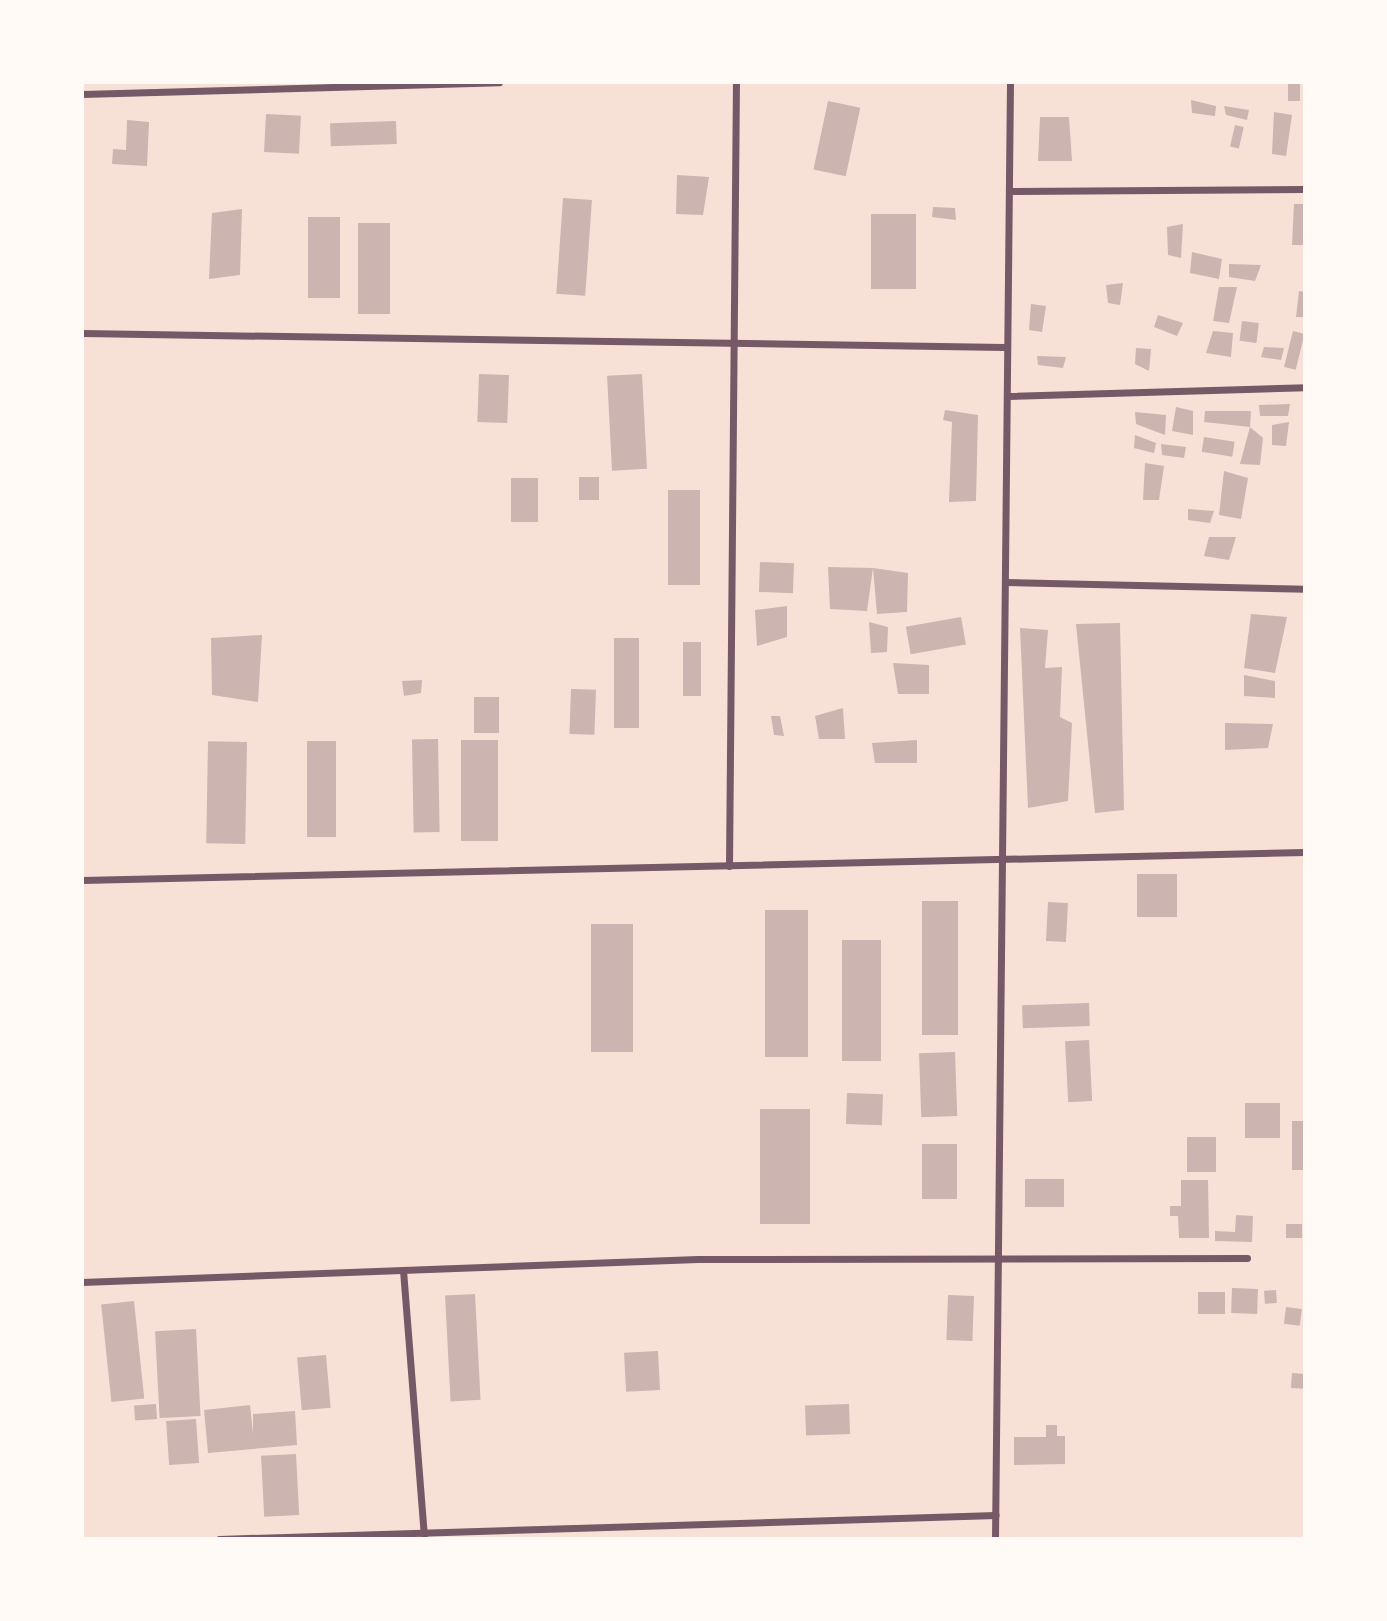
<!DOCTYPE html>
<html>
<head>
<meta charset="utf-8">
<style>
  body { margin:0 }
  #map { position:relative; width:1387px; height:1621px; overflow:hidden; background:#f7e1d7; font-family:"Noto Sans",sans-serif }
  div>[style] { position:absolute }
  [style*='--x'] { left:calc(var(--x)*1px); top:calc(var(--y)*1px); width:calc(var(--w)*1px); rotate:calc(var(--a)*1deg) }
  .building>* { inset:0; background:#ccb4b1; transform-origin:0 0 }
  .minor>* { height:7px; margin:-3.5px; padding:0 3.5px; transform-origin:3.5px; border-radius:3.5px; background:#755966 }
  span { translate:-50% -50%; white-space:nowrap; text-align:center; line-height:1.15; -webkit-text-stroke:6px #fffaf5; paint-order:stroke }
  .frame { position:absolute; inset:0; border:84px solid #fffaf5; pointer-events:none }
</style>
</head>
<body>
<div id="map">
  <div class="building">
    <div style="left:1288px;top:82px;width:12px;height:19px"></div>
    <div style="clip-path:polygon(1191px 100px,1216px 106px,1215px 116px,1192px 113px)"></div>
    <div style="left:828px;top:101px;width:33px;height:70px;rotate:12deg"></div>
    <div style="clip-path:polygon(1224px 106px,1249px 110px,1247px 120px,1226px 115px)"></div>
    <div style="clip-path:polygon(1274px 112px,1292px 115px,1286px 156px,1272px 154px)"></div>
    <div style="left:266px;top:114px;width:35px;height:38px;rotate:3deg"></div>
    <div style="clip-path:polygon(1040px 117px,1069px 117px,1072px 161px,1038px 161px)"></div>
    <div style="clip-path:polygon(127px 120px,149px 122px,147px 166px,112px 164px,113px 149px,126px 150px)"></div>
    <div style="left:396px;top:121px;width:23px;height:66px;rotate:88deg"></div>
    <div style="left:1235px;top:125px;width:9px;height:22px;rotate:13deg"></div>
    <div style="clip-path:polygon(677px 175px,709px 177px,703px 215px,676px 214px)"></div>
    <div style="left:563px;top:198px;width:29px;height:96px;rotate:4deg"></div>
    <div style="clip-path:polygon(1294px 204px,1305px 204px,1305px 245px,1292px 245px)"></div>
    <div style="clip-path:polygon(933px 207px,955px 208px,956px 220px,932px 217px)"></div>
    <div style="clip-path:polygon(242px 209px,240px 275px,209px 279px,212px 213px)"></div>
    <div style="left:871px;top:214px;width:45px;height:75px"></div>
    <div style="left:308px;top:217px;width:32px;height:81px"></div>
    <div style="left:358px;top:223px;width:32px;height:91px"></div>
    <div style="clip-path:polygon(1183px 224px,1181px 258px,1168px 255px,1167px 227px)"></div>
    <div style="clip-path:polygon(1192px 252px,1222px 259px,1219px 279px,1190px 273px)"></div>
    <div style="clip-path:polygon(1229px 264px,1261px 265px,1255px 281px,1229px 277px)"></div>
    <div style="clip-path:polygon(1123px 283px,1120px 305px,1108px 303px,1106px 285px)"></div>
    <div style="clip-path:polygon(1219px 287px,1237px 287px,1229px 323px,1213px 321px)"></div>
    <div style="clip-path:polygon(1299px 291px,1305px 292px,1305px 317px,1296px 317px)"></div>
    <div style="clip-path:polygon(1031px 304px,1046px 306px,1042px 332px,1029px 330px)"></div>
    <div style="clip-path:polygon(1158px 315px,1183px 323px,1177px 336px,1154px 327px)"></div>
    <div style="left:1242px;top:321px;width:17px;height:20px;rotate:7deg"></div>
    <div style="clip-path:polygon(1213px 331px,1233px 333px,1231px 357px,1206px 353px)"></div>
    <div style="left:1293px;top:331px;width:12px;height:37px;rotate:14deg"></div>
    <div style="clip-path:polygon(1264px 347px,1284px 348px,1281px 360px,1261px 357px)"></div>
    <div style="clip-path:polygon(1136px 348px,1151px 349px,1149px 371px,1135px 364px)"></div>
    <div style="clip-path:polygon(1037px 356px,1066px 357px,1063px 368px,1038px 365px)"></div>
    <div style="left:479px;top:374px;width:30px;height:48px;rotate:2deg"></div>
    <div style="left:642px;top:374px;width:95px;height:35px;rotate:87deg"></div>
    <div style="clip-path:polygon(1290px 404px,1288px 416px,1260px 416px,1259px 405px)"></div>
    <div style="clip-path:polygon(1176px 407px,1193px 411px,1193px 435px,1172px 431px)"></div>
    <div style="clip-path:polygon(945px 410px,978px 415px,976px 501px,949px 502px,952px 422px,943px 420px)"></div>
    <div style="clip-path:polygon(1205px 411px,1251px 411px,1250px 427px,1204px 422px)"></div>
    <div style="clip-path:polygon(1135px 412px,1166px 415px,1165px 435px,1136px 424px)"></div>
    <div style="clip-path:polygon(1289px 422px,1286px 446px,1272px 445px,1272px 425px)"></div>
    <div style="clip-path:polygon(1250px 427px,1263px 438px,1260px 465px,1240px 464px)"></div>
    <div style="clip-path:polygon(1135px 435px,1156px 443px,1154px 453px,1134px 448px)"></div>
    <div style="left:1204px;top:437px;width:31px;height:15px;rotate:9deg"></div>
    <div style="clip-path:polygon(1161px 444px,1186px 447px,1184px 458px,1162px 455px)"></div>
    <div style="clip-path:polygon(1145px 463px,1164px 466px,1159px 500px,1143px 500px)"></div>
    <div style="clip-path:polygon(1224px 471px,1248px 478px,1241px 519px,1219px 515px)"></div>
    <div style="left:599px;top:477px;width:23px;height:20px;rotate:90deg"></div>
    <div style="left:511px;top:478px;width:27px;height:44px"></div>
    <div style="left:668px;top:490px;width:32px;height:95px"></div>
    <div style="clip-path:polygon(1188px 509px,1214px 511px,1210px 523px,1188px 520px)"></div>
    <div style="clip-path:polygon(1209px 537px,1236px 537px,1229px 560px,1204px 556px)"></div>
    <div style="left:760px;top:562px;width:34px;height:30px;rotate:2deg"></div>
    <div style="clip-path:polygon(828px 567px,873px 568px,867px 611px,830px 609px)"></div>
    <div style="clip-path:polygon(873px 568px,908px 573px,907px 612px,877px 614px)"></div>
    <div style="clip-path:polygon(787px 606px,787px 637px,757px 646px,755px 610px)"></div>
    <div style="clip-path:polygon(1251px 614px,1287px 617px,1275px 673px,1244px 668px)"></div>
    <div style="left:961px;top:617px;width:28px;height:56px;rotate:80deg"></div>
    <div style="clip-path:polygon(869px 622px,888px 627px,887px 652px,871px 653px)"></div>
    <div style="clip-path:polygon(1120px 623px,1124px 810px,1095px 813px,1076px 624px)"></div>
    <div style="clip-path:polygon(1020px 628px,1048px 630px,1045px 668px,1062px 667px,1060px 717px,1072px 723px,1068px 801px,1028px 808px)"></div>
    <div style="clip-path:polygon(262px 635px,258px 702px,212px 695px,211px 638px)"></div>
    <div style="left:614px;top:638px;width:25px;height:90px"></div>
    <div style="left:683px;top:642px;width:18px;height:54px"></div>
    <div style="clip-path:polygon(893px 663px,929px 665px,929px 694px,898px 694px)"></div>
    <div style="clip-path:polygon(1244px 675px,1275px 681px,1275px 698px,1244px 696px)"></div>
    <div style="clip-path:polygon(422px 680px,421px 693px,404px 696px,402px 681px)"></div>
    <div style="left:571px;top:689px;width:25px;height:45px;rotate:2deg"></div>
    <div style="left:474px;top:697px;width:25px;height:36px"></div>
    <div style="clip-path:polygon(843px 708px,845px 739px,819px 739px,815px 716px)"></div>
    <div style="clip-path:polygon(771px 716px,780px 716px,784px 736px,774px 735px)"></div>
    <div style="clip-path:polygon(1225px 723px,1273px 724px,1268px 748px,1225px 750px)"></div>
    <div style="left:438px;top:739px;width:93px;height:26px;rotate:89deg"></div>
    <div style="left:461px;top:740px;width:37px;height:101px"></div>
    <div style="clip-path:polygon(917px 740px,917px 763px,875px 763px,872px 743px)"></div>
    <div style="left:307px;top:741px;width:29px;height:96px"></div>
    <div style="left:247px;top:742px;width:102px;height:39px;rotate:91deg"></div>
    <div style="left:1137px;top:874px;width:40px;height:43px"></div>
    <div style="left:958px;top:901px;width:134px;height:36px;rotate:90deg"></div>
    <div style="left:1048px;top:902px;width:20px;height:39px;rotate:3deg"></div>
    <div style="left:765px;top:910px;width:43px;height:147px"></div>
    <div style="left:633px;top:924px;width:128px;height:42px;rotate:90deg"></div>
    <div style="left:842px;top:940px;width:39px;height:121px"></div>
    <div style="left:1089px;top:1003px;width:23px;height:67px;rotate:88deg"></div>
    <div style="left:1089px;top:1040px;width:61px;height:24px;rotate:87deg"></div>
    <div style="left:955px;top:1052px;width:64px;height:36px;rotate:88deg"></div>
    <div style="left:847px;top:1093px;width:36px;height:31px;rotate:2deg"></div>
    <div style="left:1245px;top:1103px;width:35px;height:35px"></div>
    <div style="left:760px;top:1109px;width:50px;height:115px"></div>
    <div style="left:1292px;top:1121px;width:13px;height:49px"></div>
    <div style="left:1187px;top:1137px;width:29px;height:35px"></div>
    <div style="left:922px;top:1144px;width:35px;height:55px"></div>
    <div style="left:1064px;top:1179px;width:28px;height:39px;rotate:90deg"></div>
    <div style="clip-path:polygon(1181px 1180px,1208px 1180px,1209px 1238px,1179px 1238px,1178px 1216px,1170px 1216px,1170px 1206px,1181px 1206px)"></div>
    <div style="clip-path:polygon(1236px 1215px,1253px 1216px,1252px 1242px,1215px 1241px,1215px 1231px,1235px 1232px)"></div>
    <div style="left:1286px;top:1224px;width:16px;height:14px"></div>
    <div style="left:1232px;top:1288px;width:26px;height:25px;rotate:2deg"></div>
    <div style="left:1276px;top:1290px;width:13px;height:12px;rotate:86deg"></div>
    <div style="left:1198px;top:1292px;width:27px;height:22px"></div>
    <div style="left:475px;top:1294px;width:106px;height:30px;rotate:87deg"></div>
    <div style="left:948px;top:1295px;width:26px;height:45px;rotate:2deg"></div>
    <div style="left:134px;top:1301px;width:98px;height:33px;rotate:84deg"></div>
    <div style="left:1286px;top:1307px;width:16px;height:17px;rotate:7deg"></div>
    <div style="left:196px;top:1329px;width:87px;height:41px;rotate:87deg"></div>
    <div style="left:658px;top:1351px;width:39px;height:34px;rotate:87deg"></div>
    <div style="left:326px;top:1355px;width:53px;height:29px;rotate:85deg"></div>
    <div style="left:1292px;top:1373px;width:13px;height:15px;rotate:4deg"></div>
    <div style="left:156px;top:1404px;width:15px;height:22px;rotate:86deg"></div>
    <div style="left:849px;top:1404px;width:30px;height:44px;rotate:88deg"></div>
    <div style="clip-path:polygon(250px 1405px,253px 1434px,253px 1414px,295px 1411px,297px 1445px,208px 1453px,204px 1410px)"></div>
    <div style="left:196px;top:1419px;width:44px;height:30px;rotate:86deg"></div>
    <div style="clip-path:polygon(1046px 1425px,1057px 1425px,1057px 1436px,1065px 1436px,1065px 1464px,1014px 1465px,1014px 1437px,1046px 1437px)"></div>
    <div style="left:296px;top:1454px;width:61px;height:35px;rotate:87deg"></div>
  </div>
  <div class="minor">
    <div style="--x:82;--y:94;--w:417;--a:-1.6"></div>
    <div style="--x:1009;--y:191;--w:296;--a:-0.4"></div>
    <div style="--x:82;--y:333;--w:922;--a:0.87"></div>
    <div style="--x:1007;--y:396;--w:298;--a:-1.7"></div>
    <div style="--x:1005;--y:582;--w:300;--a:1.3"></div>
    <div style="--x:729;--y:866;--w:784;--a:-89.49"></div>
    <div style="--x:82;--y:880;--w:1223;--a:-1.31"></div>
    <div style="--x:403;--y:1270;--w:270;--a:85.5"></div>
    <div style="--x:82;--y:1282;--w:616;--a:-2.14"></div>
    <div style="--x:698;--y:1259;--w:549;--a:-0.1"></div>
    <div style="--x:219;--y:1539;--w:777;--a:-1.77"></div>
    <div style="--x:995;--y:1539;--w:1457;--a:-89.41"></div>
  </div>
  <div class="frame"></div>
</div>
</body>
</html>
